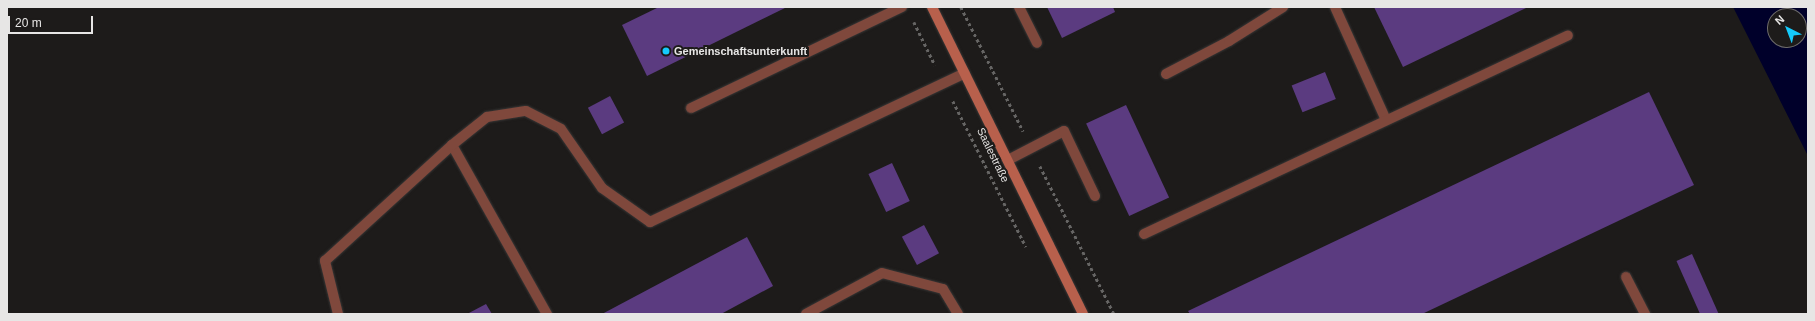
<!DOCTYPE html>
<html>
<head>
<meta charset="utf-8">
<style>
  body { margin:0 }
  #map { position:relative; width:1815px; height:321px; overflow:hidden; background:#1d1b1a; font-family:Arial,sans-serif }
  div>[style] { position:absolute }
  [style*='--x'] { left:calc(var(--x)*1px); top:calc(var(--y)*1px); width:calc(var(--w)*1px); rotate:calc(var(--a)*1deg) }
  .water>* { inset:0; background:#00002a }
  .building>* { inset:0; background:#5b3b80; transform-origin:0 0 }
  .path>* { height:2.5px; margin-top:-1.25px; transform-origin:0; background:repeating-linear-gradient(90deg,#666564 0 3px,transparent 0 6px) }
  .roads { filter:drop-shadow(0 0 1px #393736) drop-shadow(0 0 1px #393736) }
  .lane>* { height:10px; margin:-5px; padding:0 5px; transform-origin:5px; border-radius:5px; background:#7f483c }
  .secondary>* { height:10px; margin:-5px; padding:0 5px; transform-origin:5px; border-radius:5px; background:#b8604c }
  .dots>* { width:11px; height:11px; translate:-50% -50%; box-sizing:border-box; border:2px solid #1d1b1a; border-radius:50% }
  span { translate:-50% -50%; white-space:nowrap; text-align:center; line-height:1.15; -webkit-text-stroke:4px #1d1b1a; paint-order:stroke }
  .poi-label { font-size:11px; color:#e7e6e5; font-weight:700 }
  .left { translate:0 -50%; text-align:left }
  .street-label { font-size:11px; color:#e7e6e5 }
  .frame { position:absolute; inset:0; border:8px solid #e7e6e5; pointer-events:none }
  .north { position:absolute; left:1767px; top:8px; width:40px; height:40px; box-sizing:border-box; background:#1d1b1a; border:1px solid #6e6c6b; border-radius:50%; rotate:318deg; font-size:11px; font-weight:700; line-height:16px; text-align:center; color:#e7e6e5 }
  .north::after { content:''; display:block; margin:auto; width:14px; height:18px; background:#15cafb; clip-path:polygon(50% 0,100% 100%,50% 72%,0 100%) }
  .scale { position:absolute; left:8px; top:16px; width:85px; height:18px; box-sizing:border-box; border:2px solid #e7e6e5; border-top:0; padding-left:5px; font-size:12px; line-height:14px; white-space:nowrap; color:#e7e6e5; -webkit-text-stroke:3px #1d1b1a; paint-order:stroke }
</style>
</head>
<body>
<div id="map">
  <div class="water">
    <div style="clip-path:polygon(evenodd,1733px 7px,1808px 7px,1808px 156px,1733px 7px,1775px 16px,1799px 16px,1799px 40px,1775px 40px,1775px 16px)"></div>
  </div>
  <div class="building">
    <div style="clip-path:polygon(659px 7px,787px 7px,647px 76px,622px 25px)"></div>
    <div style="clip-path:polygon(1047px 7px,1113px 7px,1115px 12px,1062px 38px)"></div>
    <div style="clip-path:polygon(1374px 7px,1528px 7px,1403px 67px)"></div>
    <div style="left:1325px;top:72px;width:29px;height:36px;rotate:68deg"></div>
    <div style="clip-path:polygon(1649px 92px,1694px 185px,1422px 314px,1190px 314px,1188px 311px)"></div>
    <div style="left:610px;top:96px;width:30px;height:25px;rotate:62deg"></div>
    <div style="left:1126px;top:105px;width:102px;height:44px;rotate:65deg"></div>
    <div style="left:892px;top:163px;width:42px;height:26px;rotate:65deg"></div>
    <div style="left:924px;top:225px;width:32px;height:25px;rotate:62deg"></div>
    <div style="clip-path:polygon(747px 237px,773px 286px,721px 314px,602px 314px)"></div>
    <div style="left:1692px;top:254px;width:66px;height:17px;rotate:66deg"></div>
    <div style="clip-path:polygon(486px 304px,492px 314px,467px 314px)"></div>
  </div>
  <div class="path">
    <div style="--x:961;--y:7;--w:139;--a:63.4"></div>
    <div style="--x:914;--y:22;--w:48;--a:64"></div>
    <div style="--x:953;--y:101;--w:163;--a:63.4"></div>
    <div style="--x:1040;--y:166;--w:165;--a:63.4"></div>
  </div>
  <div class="roads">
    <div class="lane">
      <div style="--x:1019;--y:7;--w:40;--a:63.4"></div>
      <div style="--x:1335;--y:7;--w:124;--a:65.7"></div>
      <div style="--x:1166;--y:74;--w:71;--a:-27.6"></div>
      <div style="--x:1229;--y:41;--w:64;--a:-32.2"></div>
      <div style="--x:691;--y:108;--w:234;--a:-25.6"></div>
      <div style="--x:452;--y:145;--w:194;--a:60.7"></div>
      <div style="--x:1008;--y:160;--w:63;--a:-27.4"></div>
      <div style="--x:1064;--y:131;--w:72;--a:64.5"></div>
      <div style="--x:1144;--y:234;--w:468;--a:-25.1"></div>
      <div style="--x:1626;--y:277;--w:42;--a:62.8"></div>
      <div style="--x:338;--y:314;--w:55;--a:-103.8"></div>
      <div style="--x:325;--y:261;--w:172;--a:-42.4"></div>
      <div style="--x:452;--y:145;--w:45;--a:-38.7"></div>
      <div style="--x:487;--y:117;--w:39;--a:-9"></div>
      <div style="--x:526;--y:111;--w:39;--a:27"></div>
      <div style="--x:561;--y:129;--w:72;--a:55.2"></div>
      <div style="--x:602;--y:188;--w:59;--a:35.3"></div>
      <div style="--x:650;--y:222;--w:348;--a:-25.3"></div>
      <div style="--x:806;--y:314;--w:86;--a:-28.3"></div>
      <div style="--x:882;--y:273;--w:63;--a:14.7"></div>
      <div style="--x:943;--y:289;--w:29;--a:59"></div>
    </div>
    <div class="secondary">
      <div style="--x:932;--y:7;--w:342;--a:63.8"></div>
    </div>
  </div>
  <div class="dots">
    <div style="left:666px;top:51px;background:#15cafb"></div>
  </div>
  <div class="poi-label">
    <span class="left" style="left:674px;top:51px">Gemeinschaftsunterkunft</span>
  </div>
  <div class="street-label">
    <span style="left:993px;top:155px;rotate:64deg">Saalestraße</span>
  </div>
  <div class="frame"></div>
  <div class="north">N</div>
  <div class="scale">20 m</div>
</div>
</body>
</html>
